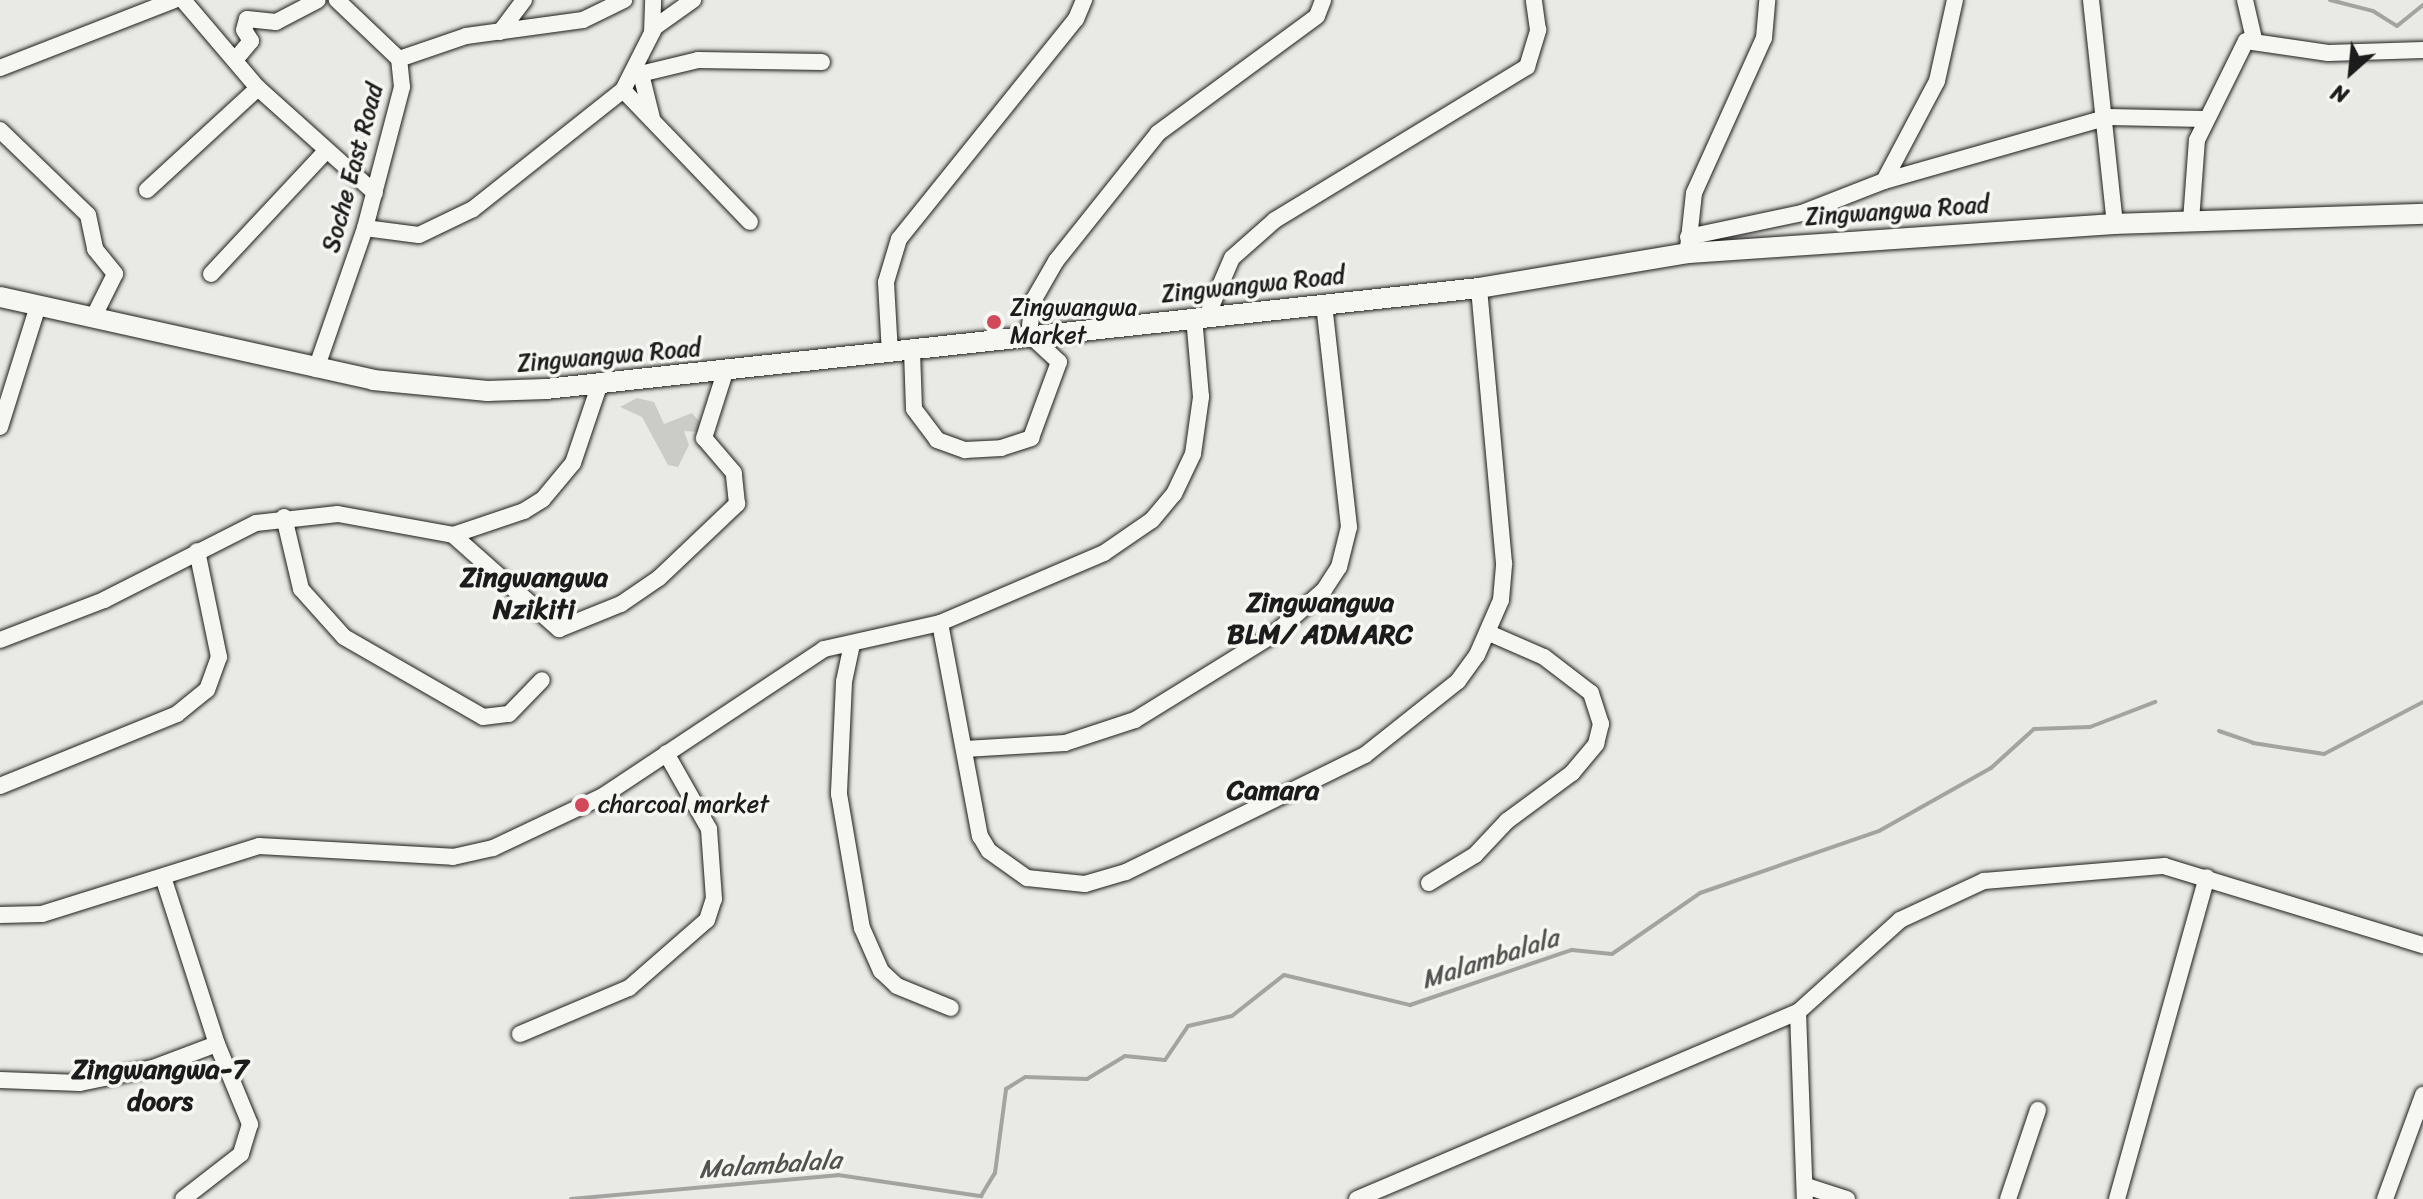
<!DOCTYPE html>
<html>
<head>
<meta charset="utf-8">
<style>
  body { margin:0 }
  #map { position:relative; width:2423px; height:1199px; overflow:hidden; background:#e9e9e5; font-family:Sriracha,sans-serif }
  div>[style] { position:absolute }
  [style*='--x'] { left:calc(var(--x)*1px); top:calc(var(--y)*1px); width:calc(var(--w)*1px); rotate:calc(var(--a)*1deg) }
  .green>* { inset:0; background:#cbcbc7 }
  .stream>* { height:4px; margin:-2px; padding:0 2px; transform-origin:2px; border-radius:2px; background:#a3a3a1 }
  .roads { filter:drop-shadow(0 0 2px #1c1c1c) drop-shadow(0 0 2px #1c1c1c) }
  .minor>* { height:16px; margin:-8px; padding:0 8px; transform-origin:8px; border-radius:8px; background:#f6f6f2 }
  .tertiary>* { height:20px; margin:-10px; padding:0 10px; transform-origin:10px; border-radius:10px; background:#f6f6f2 }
  .dots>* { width:22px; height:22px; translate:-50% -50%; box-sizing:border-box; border:4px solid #f6f6f2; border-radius:50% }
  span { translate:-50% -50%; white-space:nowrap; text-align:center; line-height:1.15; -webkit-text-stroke:7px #f6f6f2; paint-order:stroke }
  .street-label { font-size:24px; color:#1c1c1c }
  .poi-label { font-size:24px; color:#1c1c1c }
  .left { translate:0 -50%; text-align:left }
  .water-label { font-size:26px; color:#525251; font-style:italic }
  .quarter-label { font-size:28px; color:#1c1c1c; font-weight:700 }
  .north { position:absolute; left:2311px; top:32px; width:80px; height:80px; -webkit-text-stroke:6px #f6f6f2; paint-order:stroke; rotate:207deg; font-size:22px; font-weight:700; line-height:32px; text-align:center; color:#1c1c1c }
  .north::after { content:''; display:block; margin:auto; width:28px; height:36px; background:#1c1c1c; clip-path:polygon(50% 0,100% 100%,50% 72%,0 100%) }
</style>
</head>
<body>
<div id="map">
  <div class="green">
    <div style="clip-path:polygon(637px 398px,654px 402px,664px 424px,692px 413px,699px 421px,700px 432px,684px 431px,689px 445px,678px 467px,668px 465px,642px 417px,620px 407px)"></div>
  </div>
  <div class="stream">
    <div style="--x:2330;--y:0;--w:44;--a:14.3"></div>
    <div style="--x:2373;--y:11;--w:28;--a:32"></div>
    <div style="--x:2397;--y:26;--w:33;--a:-39"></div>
    <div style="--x:2219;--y:731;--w:36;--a:19"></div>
    <div style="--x:2253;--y:743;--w:72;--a:8.8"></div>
    <div style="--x:2324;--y:754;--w:112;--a:-27.7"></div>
    <div style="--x:571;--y:1199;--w:268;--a:-5.1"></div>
    <div style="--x:838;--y:1175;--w:145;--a:8.4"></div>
    <div style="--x:981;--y:1196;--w:27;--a:-59"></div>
    <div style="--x:995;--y:1173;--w:85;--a:-82.5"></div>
    <div style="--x:1006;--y:1089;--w:22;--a:-32"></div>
    <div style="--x:1025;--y:1077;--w:62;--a:1.8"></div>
    <div style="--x:1087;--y:1079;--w:44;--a:-31.2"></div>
    <div style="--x:1125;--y:1056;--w:40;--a:5.7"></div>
    <div style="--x:1165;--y:1060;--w:41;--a:-55.9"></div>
    <div style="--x:1188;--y:1026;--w:45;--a:-12.8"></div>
    <div style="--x:1232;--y:1016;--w:66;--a:-38.3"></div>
    <div style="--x:1284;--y:975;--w:130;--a:13.4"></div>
    <div style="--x:1410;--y:1005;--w:171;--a:-18.8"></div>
    <div style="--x:1572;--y:950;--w:40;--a:5.7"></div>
    <div style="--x:1612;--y:954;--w:107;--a:-34.7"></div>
    <div style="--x:1700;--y:893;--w:189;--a:-19.1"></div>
    <div style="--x:1879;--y:831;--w:129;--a:-29.4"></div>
    <div style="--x:1991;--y:768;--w:58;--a:-42.2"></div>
    <div style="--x:2034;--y:729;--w:56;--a:-2"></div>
    <div style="--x:2090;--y:727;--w:70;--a:-21"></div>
  </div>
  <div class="roads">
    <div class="minor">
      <div style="--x:183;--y:0;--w:116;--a:49.6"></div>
      <div style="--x:258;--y:88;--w:157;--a:41.9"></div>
      <div style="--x:2091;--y:0;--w:225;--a:83.9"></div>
      <div style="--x:2245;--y:0;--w:40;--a:77"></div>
      <div style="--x:500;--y:32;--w:40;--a:-53"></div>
      <div style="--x:652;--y:33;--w:33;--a:-88"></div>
      <div style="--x:399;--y:59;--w:71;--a:-18.9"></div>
      <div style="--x:466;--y:36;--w:118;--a:-7.8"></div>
      <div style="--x:583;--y:20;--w:46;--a:-26"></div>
      <div style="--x:235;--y:60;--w:25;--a:-50"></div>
      <div style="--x:251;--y:41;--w:13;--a:-122"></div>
      <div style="--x:244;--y:30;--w:11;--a:-75"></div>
      <div style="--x:247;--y:19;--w:29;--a:6"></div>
      <div style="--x:276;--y:22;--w:47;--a:-27.6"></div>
      <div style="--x:0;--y:68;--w:187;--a:-21.3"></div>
      <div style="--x:641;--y:74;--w:45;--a:76"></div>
      <div style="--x:636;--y:75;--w:64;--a:-13.6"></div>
      <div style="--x:698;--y:60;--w:124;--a:0.9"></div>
      <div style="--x:623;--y:90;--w:183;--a:46.1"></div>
      <div style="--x:0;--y:130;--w:122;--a:44"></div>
      <div style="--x:88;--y:215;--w:35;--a:78"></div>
      <div style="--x:95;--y:249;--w:32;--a:51"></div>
      <div style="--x:115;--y:274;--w:49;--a:116.6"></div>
      <div style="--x:1884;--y:181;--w:233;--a:-15.9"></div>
      <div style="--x:2108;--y:117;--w:97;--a:1.2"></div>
      <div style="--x:147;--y:190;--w:151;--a:-42.6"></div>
      <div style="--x:2191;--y:221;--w:81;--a:-85.8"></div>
      <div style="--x:2197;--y:140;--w:110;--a:-63.7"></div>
      <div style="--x:2246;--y:41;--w:83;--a:8.3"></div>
      <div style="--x:2328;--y:53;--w:95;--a:-1.8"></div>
      <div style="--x:365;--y:228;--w:54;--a:7.4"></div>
      <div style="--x:419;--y:235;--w:60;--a:-25.7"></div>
      <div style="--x:473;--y:209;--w:191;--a:-38.4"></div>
      <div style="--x:623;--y:90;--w:71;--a:-63.1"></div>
      <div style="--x:655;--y:27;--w:47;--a:-35.4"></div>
      <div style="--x:1688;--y:237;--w:116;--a:-11.9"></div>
      <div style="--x:1802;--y:213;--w:88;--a:-21.3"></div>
      <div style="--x:1884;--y:181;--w:113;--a:-62.1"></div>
      <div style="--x:1937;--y:81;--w:83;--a:-77.5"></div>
      <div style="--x:1688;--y:248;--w:55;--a:-83.8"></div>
      <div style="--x:1694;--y:193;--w:170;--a:-65.7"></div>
      <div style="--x:1764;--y:38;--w:38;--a:-85"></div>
      <div style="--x:211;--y:274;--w:168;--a:-46.9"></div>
      <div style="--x:1207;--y:316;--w:63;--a:-66.7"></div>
      <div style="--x:1232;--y:258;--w:57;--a:-41.5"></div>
      <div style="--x:1275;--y:220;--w:295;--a:-31.3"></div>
      <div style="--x:1527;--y:67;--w:39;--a:-73"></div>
      <div style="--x:1538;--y:30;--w:30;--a:-98"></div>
      <div style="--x:912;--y:351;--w:58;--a:88"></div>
      <div style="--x:914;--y:409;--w:39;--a:53"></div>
      <div style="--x:937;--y:440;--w:30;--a:20"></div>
      <div style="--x:965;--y:450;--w:36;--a:-3"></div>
      <div style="--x:1001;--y:448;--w:32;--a:-18"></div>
      <div style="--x:1031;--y:438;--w:81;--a:-69.8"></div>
      <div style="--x:1059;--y:362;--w:41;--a:-137"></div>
      <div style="--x:1029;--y:334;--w:33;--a:-83"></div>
      <div style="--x:1033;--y:301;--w:46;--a:-60.1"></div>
      <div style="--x:1056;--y:261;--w:164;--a:-51.4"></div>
      <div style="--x:1158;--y:133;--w:197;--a:-36.3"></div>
      <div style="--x:1317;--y:16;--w:17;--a:-69"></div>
      <div style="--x:890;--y:354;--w:72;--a:-93.2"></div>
      <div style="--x:886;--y:282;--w:45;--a:-73.2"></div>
      <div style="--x:899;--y:239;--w:282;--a:-51.2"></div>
      <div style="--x:1076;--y:19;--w:21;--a:-67"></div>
      <div style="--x:316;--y:369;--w:149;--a:-70.8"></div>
      <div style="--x:365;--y:228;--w:146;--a:-75.3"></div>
      <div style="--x:402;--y:87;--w:28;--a:-96"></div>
      <div style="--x:399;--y:59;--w:86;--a:-136.4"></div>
      <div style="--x:0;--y:427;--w:127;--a:-72.6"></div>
      <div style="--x:284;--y:517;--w:74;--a:76.7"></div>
      <div style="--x:301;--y:589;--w:64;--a:48.1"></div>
      <div style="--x:344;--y:637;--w:160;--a:29.9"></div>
      <div style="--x:483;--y:717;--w:26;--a:-7"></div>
      <div style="--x:509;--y:714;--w:47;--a:-45.9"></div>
      <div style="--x:453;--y:535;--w:142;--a:41.6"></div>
      <div style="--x:559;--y:629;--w:67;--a:-22"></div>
      <div style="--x:621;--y:604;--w:46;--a:-34.4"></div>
      <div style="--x:659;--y:578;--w:108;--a:-43.5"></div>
      <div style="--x:737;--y:504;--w:31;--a:-96"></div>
      <div style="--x:734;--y:473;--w:46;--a:-130.6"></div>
      <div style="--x:704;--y:438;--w:69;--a:-72.3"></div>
      <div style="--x:940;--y:623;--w:217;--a:79.4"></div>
      <div style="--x:980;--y:836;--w:17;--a:59"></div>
      <div style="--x:989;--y:851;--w:47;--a:35.4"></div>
      <div style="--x:1027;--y:878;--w:58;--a:5.9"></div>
      <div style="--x:1085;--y:884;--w:43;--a:-16.3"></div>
      <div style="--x:1126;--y:872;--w:266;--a:-26.1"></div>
      <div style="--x:1365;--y:755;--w:119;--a:-38.5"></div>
      <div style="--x:1458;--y:681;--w:32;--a:-54"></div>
      <div style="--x:1477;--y:655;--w:60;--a:-66.4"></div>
      <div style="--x:1501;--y:600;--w:37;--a:-85"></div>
      <div style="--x:1504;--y:563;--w:276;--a:-95.2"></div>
      <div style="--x:0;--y:640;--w:111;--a:-21"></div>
      <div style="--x:104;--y:600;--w:170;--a:-26.9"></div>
      <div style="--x:256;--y:523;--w:82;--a:-6.3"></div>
      <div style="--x:338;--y:514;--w:117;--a:10.3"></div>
      <div style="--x:453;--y:535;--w:75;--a:-18.7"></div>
      <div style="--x:524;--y:511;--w:22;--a:-32"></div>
      <div style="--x:543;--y:499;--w:47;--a:-50.2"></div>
      <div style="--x:573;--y:463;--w:81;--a:-71.3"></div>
      <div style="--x:852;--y:644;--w:39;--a:102"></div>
      <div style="--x:844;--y:682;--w:112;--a:92.6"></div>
      <div style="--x:839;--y:794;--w:136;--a:80.3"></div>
      <div style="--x:862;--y:928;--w:47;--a:66.2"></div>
      <div style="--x:881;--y:971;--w:22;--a:43"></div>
      <div style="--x:897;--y:986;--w:58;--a:22.2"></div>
      <div style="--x:965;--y:749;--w:100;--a:-3.4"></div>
      <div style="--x:1065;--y:743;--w:74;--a:-18.2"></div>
      <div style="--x:1135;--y:720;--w:163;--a:-31.7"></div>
      <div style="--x:1274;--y:634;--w:67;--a:-41.3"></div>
      <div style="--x:1324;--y:590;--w:27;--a:-57"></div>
      <div style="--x:1339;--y:567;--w:41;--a:-76"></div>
      <div style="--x:1349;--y:527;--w:223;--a:-96.4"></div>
      <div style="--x:0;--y:786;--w:191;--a:-22.1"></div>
      <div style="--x:177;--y:714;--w:38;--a:-39"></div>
      <div style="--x:207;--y:690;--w:35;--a:-70"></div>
      <div style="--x:219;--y:657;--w:108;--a:-101.7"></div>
      <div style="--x:163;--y:877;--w:176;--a:72.1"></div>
      <div style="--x:217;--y:1044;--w:87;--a:67.6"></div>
      <div style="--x:250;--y:1124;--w:31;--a:107"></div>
      <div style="--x:241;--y:1154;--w:73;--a:142.2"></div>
      <div style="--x:1429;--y:883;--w:54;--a:-31.3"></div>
      <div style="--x:1475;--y:855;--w:47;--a:-46.7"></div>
      <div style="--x:1507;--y:821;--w:81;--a:-36.4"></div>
      <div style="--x:1572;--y:773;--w:38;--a:-50"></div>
      <div style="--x:1596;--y:744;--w:21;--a:-76"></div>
      <div style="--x:1601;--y:724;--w:33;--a:-108"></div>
      <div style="--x:1591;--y:693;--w:59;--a:-142.5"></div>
      <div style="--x:1544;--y:657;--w:60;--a:-156.4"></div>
      <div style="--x:0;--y:915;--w:42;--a:-1.4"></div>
      <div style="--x:42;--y:914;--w:227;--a:-17.4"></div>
      <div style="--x:259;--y:846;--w:194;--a:3.2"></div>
      <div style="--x:453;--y:857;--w:41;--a:-12.7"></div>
      <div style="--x:493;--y:848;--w:122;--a:-25.3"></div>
      <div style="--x:603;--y:796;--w:265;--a:-33.6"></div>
      <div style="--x:824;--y:649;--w:119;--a:-12.6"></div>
      <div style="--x:940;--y:623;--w:178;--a:-23.1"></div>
      <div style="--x:1104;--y:553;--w:58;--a:-34.5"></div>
      <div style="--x:1152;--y:520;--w:34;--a:-50"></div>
      <div style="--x:1174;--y:494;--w:44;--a:-64.6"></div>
      <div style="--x:1193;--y:454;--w:58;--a:-82"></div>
      <div style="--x:1201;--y:397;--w:80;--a:-95"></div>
      <div style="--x:1798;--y:1012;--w:187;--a:87.9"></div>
      <div style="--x:520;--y:1034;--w:118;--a:-22.9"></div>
      <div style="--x:629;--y:988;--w:103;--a:-41.1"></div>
      <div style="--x:707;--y:920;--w:22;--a:-72"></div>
      <div style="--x:714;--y:899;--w:70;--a:-94.1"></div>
      <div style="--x:709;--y:829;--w:87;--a:-119.5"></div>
      <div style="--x:0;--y:1080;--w:80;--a:2.1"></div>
      <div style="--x:80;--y:1083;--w:75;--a:-11.6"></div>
      <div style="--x:153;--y:1068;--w:68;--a:-20.6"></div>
      <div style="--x:1806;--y:1186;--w:43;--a:17.6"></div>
      <div style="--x:1357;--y:1199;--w:479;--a:-23"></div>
      <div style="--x:1798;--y:1012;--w:137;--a:-42"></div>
      <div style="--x:1900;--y:920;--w:93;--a:-24.9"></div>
      <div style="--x:1984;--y:881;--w:181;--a:-4.8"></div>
      <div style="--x:2164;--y:866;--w:271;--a:17"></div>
      <div style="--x:2008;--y:1199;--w:94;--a:-71.4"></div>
      <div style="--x:2117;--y:1199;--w:334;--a:-74.4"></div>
      <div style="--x:2385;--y:1199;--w:111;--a:-69.9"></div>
    </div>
    <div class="tertiary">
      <div style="--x:0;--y:297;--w:382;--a:12.5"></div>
      <div style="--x:373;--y:380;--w:115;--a:5.5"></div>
      <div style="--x:487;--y:391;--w:59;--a:-1.9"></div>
      <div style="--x:546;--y:389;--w:938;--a:-6.18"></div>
      <div style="--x:1479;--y:288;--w:212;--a:-9.5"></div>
      <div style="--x:1688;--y:253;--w:428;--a:-3.9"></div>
      <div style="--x:2115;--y:224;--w:308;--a:-1.9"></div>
    </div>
  </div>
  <div class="dots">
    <div style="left:994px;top:322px;background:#d1495b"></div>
    <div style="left:582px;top:805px;background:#d1495b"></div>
  </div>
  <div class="street-label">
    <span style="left:353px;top:168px;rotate:-75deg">Soche East Road</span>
    <span style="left:1897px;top:211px;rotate:-4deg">Zingwangwa Road</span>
    <span style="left:1253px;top:285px;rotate:-6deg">Zingwangwa Road</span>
    <span style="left:609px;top:356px;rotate:-5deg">Zingwangwa Road</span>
  </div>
  <div class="poi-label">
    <span class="left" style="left:1010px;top:322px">Zingwangwa<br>Market</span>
    <span class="left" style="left:598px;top:805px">charcoal market</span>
  </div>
  <div class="water-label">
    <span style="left:1490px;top:959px;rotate:-18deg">Malambalala</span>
    <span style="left:770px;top:1165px;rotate:-4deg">Malambalala</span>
  </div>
  <div class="quarter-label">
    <span style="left:534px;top:593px">Zingwangwa<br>Nzikiti</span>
    <span style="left:1320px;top:618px">Zingwangwa<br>BLM/ ADMARC</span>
    <span style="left:1273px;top:790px">Camara</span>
    <span style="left:160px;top:1085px">Zingwangwa-7<br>doors</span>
  </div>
  <div class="north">N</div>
</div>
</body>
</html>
